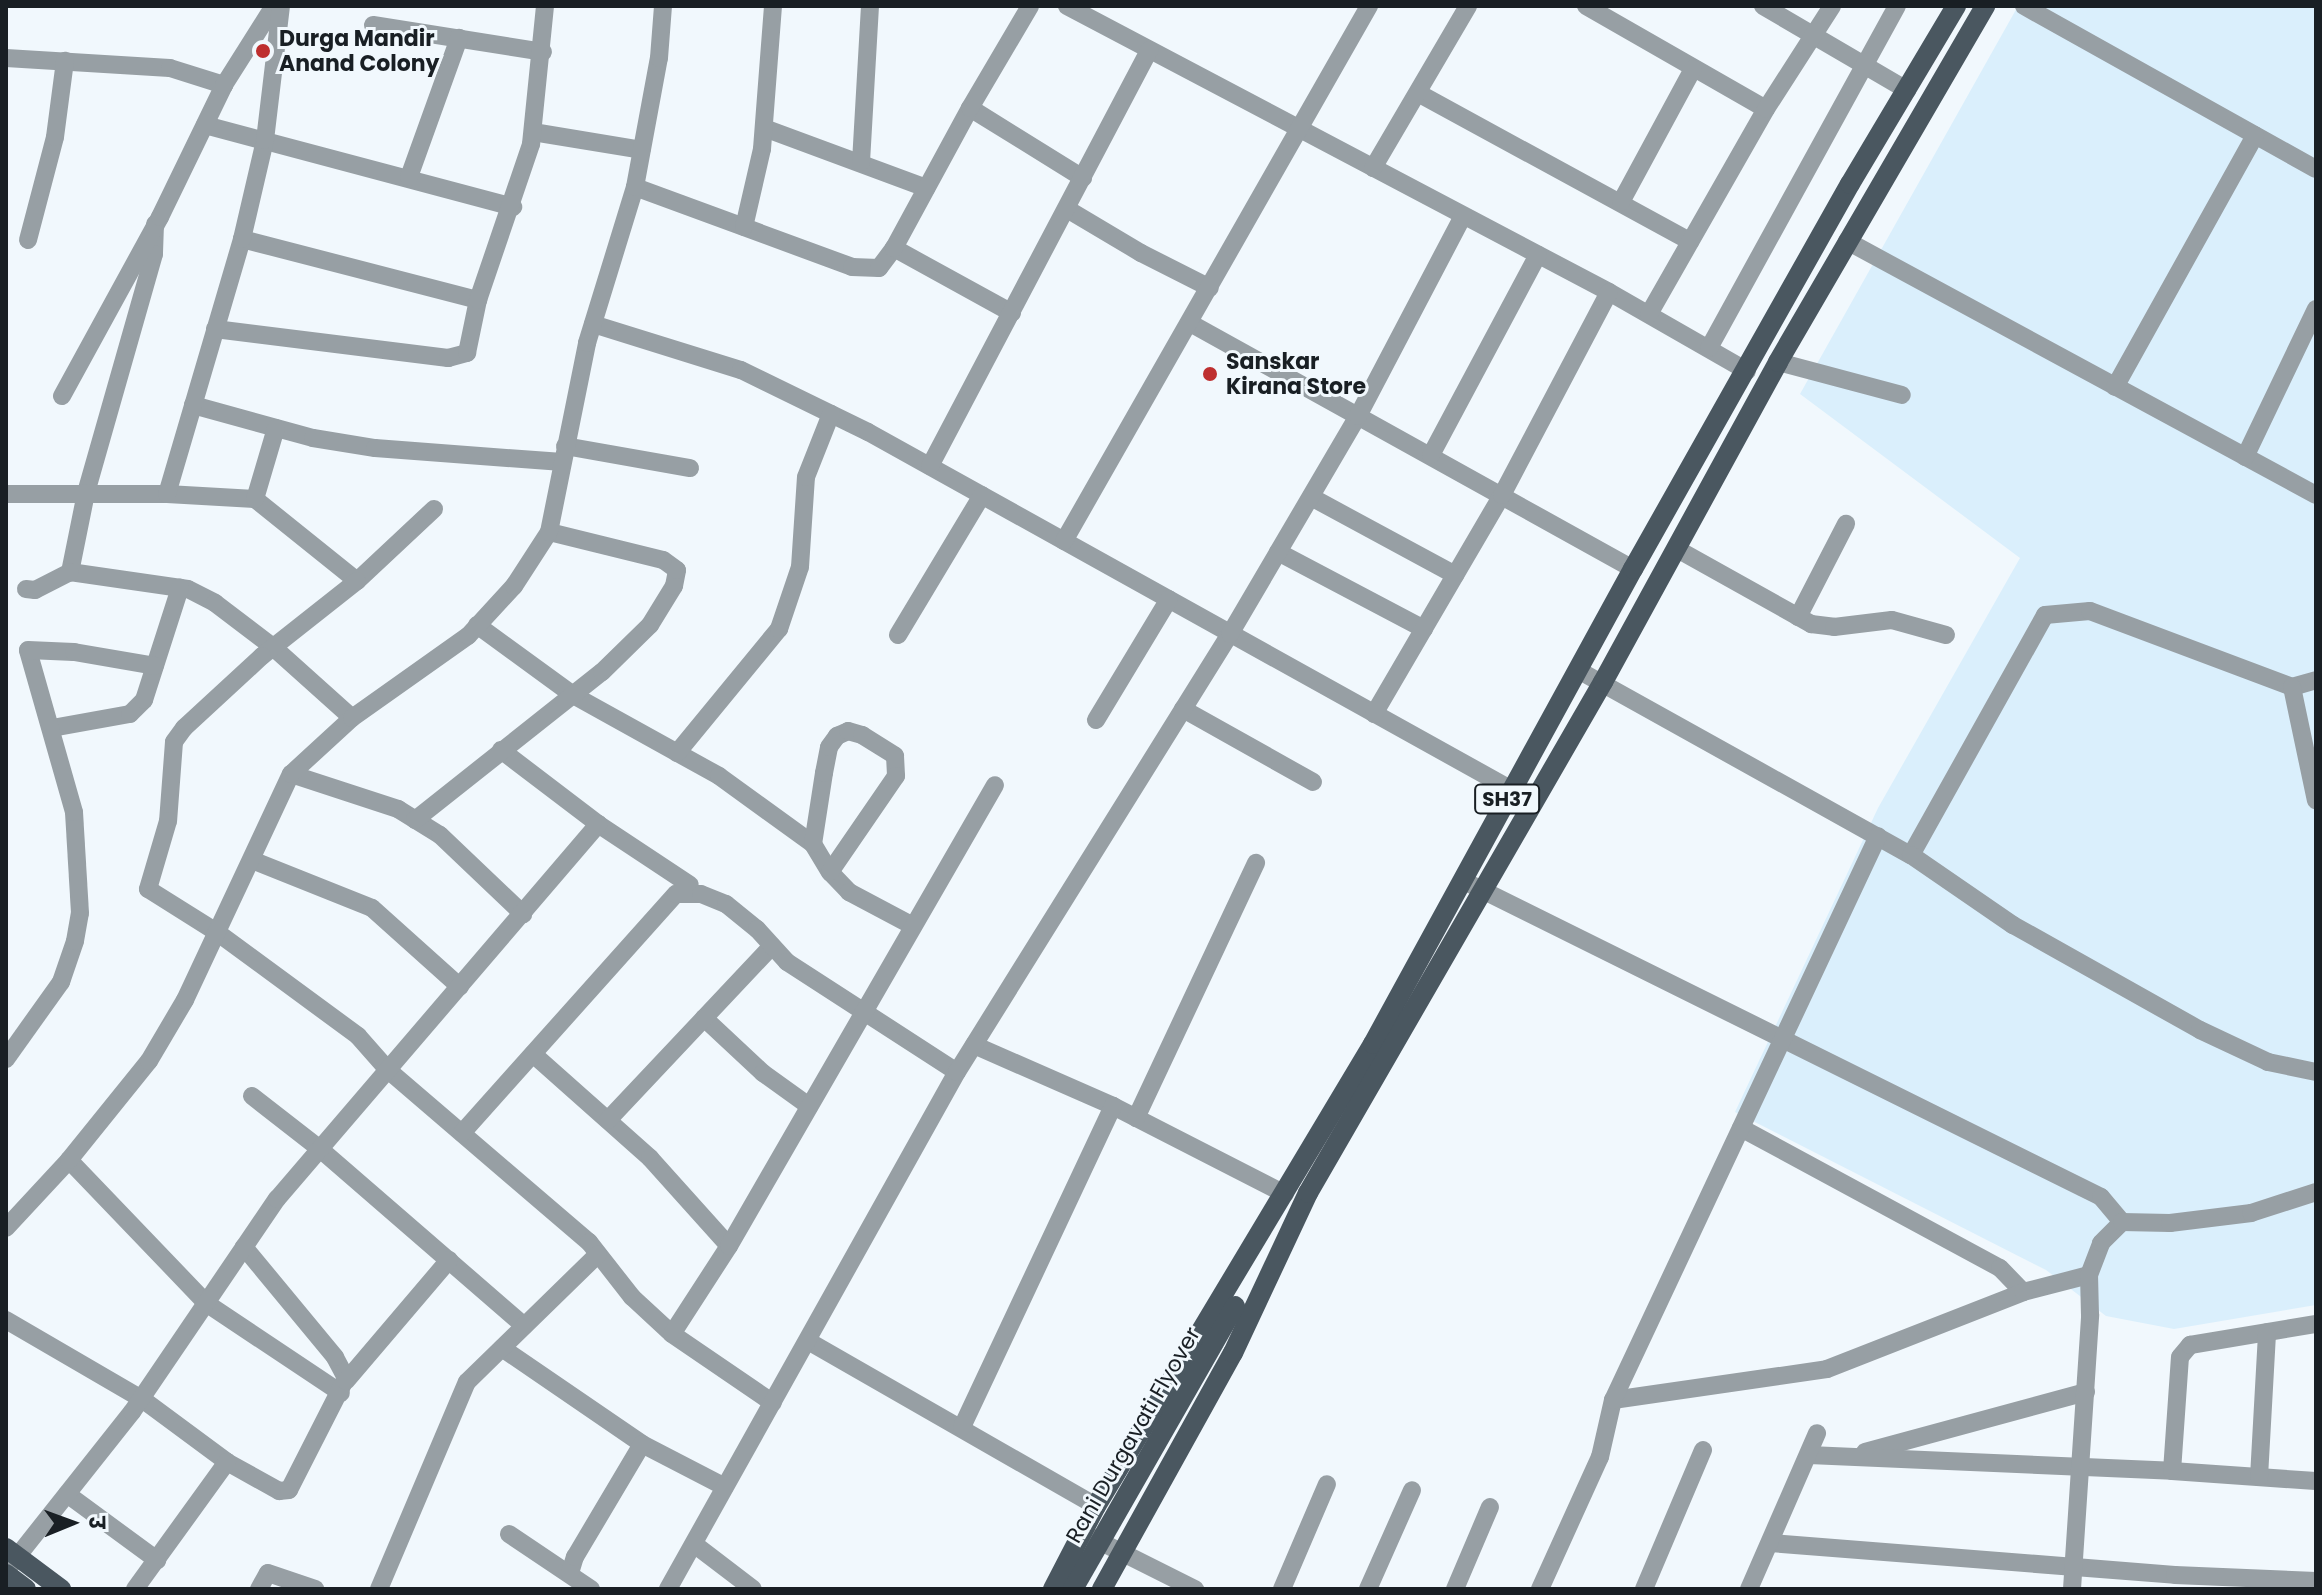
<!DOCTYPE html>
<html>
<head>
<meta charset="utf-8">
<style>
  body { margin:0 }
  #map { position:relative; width:2322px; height:1595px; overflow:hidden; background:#f1f8fd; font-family:Poppins,"Noto Sans Devanagari",sans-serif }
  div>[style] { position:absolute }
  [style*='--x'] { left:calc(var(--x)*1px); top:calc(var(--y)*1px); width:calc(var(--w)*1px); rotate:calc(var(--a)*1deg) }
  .built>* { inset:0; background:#daeffc }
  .minor>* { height:18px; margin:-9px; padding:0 9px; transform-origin:9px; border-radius:9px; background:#979fa4 }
  .major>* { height:20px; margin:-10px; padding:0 10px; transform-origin:10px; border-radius:10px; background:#4a5760 }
  .major-bridge>* { height:20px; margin:-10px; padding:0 10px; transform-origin:10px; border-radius:10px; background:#4a5760 }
  .dots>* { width:22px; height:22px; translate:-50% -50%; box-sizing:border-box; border:4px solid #f1f8fd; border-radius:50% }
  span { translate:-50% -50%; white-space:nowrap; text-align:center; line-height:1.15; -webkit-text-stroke:6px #f1f8fd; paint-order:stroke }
  .shield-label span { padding:2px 6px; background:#f1f8fd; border:2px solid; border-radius:6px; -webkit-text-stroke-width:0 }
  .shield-label { font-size:20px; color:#191f24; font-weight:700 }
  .poi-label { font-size:22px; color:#191f24; font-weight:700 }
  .left { translate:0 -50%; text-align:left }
  .street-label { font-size:22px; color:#191f24 }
  .frame { position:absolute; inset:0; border:8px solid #191f24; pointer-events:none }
  .north { position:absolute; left:32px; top:1483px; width:80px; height:80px; -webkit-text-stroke:6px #f1f8fd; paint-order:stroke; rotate:89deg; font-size:22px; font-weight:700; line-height:32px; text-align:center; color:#191f24 }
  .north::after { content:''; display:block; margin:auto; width:28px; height:36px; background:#191f24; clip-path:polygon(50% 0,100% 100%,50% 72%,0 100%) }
</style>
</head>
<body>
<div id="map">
  <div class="built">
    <div style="clip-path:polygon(2018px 6px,2316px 6px,2316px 1305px,2174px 1329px,2106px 1316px,2046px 1270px,1735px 1112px,1878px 808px,2020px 558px,1800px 394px)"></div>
  </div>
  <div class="minor">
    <div style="--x:1067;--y:6;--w:613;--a:27.82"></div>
    <div style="--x:1609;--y:292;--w:159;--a:29.8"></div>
    <div style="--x:1586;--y:6;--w:207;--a:29.8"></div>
    <div style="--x:1763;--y:6;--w:167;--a:30.3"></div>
    <div style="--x:2024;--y:6;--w:334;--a:29.2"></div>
    <div style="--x:373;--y:25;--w:172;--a:9"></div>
    <div style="--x:6;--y:58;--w:164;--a:3.5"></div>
    <div style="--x:170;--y:68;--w:57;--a:17.5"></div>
    <div style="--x:1418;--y:93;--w:310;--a:28.6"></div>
    <div style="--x:970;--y:108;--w:133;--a:31.8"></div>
    <div style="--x:205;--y:125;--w:319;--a:14.9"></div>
    <div style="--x:764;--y:128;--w:173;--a:20.3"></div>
    <div style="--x:533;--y:132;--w:110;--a:9.4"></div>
    <div style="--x:861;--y:162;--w:156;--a:-86.7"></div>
    <div style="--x:1373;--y:168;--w:188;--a:-59.6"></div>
    <div style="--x:409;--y:177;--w:148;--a:-70.2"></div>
    <div style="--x:635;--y:187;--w:231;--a:20.2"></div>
    <div style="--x:852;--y:267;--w:27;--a:2"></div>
    <div style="--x:879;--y:268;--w:25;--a:-53"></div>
    <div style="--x:1621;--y:202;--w:151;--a:-61.6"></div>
    <div style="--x:1067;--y:209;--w:86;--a:30.7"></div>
    <div style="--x:1141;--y:253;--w:77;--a:26.9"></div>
    <div style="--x:155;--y:224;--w:30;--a:92"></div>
    <div style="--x:154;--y:254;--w:248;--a:105.9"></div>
    <div style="--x:86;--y:493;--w:81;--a:101.4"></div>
    <div style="--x:70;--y:572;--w:119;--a:8.2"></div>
    <div style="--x:188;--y:589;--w:30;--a:27"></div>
    <div style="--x:215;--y:603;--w:73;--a:37.2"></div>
    <div style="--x:273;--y:647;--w:106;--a:41.9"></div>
    <div style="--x:744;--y:227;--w:80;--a:-77"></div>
    <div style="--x:762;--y:149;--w:143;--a:-85.6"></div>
    <div style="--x:242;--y:239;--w:244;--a:14.5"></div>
    <div style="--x:28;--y:240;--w:106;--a:-75.3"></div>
    <div style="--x:55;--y:137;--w:77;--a:-82.5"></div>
    <div style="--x:1847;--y:241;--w:533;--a:28.44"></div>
    <div style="--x:1012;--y:313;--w:135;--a:-151.2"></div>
    <div style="--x:894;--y:248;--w:159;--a:-61.5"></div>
    <div style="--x:970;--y:108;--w:118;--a:-59.5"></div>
    <div style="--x:1649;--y:314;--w:236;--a:-60.3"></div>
    <div style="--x:1766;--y:109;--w:122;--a:-57.3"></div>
    <div style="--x:1190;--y:323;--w:507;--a:29.04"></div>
    <div style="--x:593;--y:324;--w:155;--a:17.3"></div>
    <div style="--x:741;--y:370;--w:141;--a:26"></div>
    <div style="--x:868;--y:432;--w:737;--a:29.07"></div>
    <div style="--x:215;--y:329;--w:235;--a:7.1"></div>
    <div style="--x:448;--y:358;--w:20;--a:-15"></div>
    <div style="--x:467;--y:353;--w:54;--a:-78.3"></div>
    <div style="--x:478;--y:300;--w:165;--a:-71.2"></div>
    <div style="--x:531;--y:144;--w:139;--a:-84.2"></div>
    <div style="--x:1709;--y:348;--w:390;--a:-61.2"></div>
    <div style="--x:1778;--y:362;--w:128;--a:14.9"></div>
    <div style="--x:2115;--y:387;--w:288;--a:-60.9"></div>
    <div style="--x:62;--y:396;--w:204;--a:-61.3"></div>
    <div style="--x:160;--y:217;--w:147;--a:-64.1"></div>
    <div style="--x:224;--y:85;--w:93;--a:-57.7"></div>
    <div style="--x:193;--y:405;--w:124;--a:15.4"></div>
    <div style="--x:313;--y:438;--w:63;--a:9.2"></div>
    <div style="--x:375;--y:448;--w:188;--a:4.3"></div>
    <div style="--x:565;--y:446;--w:127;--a:10"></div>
    <div style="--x:1431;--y:455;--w:227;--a:-61.9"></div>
    <div style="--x:2245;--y:457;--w:164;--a:-64.4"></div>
    <div style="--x:930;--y:466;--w:470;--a:-62.2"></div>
    <div style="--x:6;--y:494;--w:161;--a:0"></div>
    <div style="--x:167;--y:494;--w:88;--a:3.3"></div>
    <div style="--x:255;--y:499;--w:131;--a:38.8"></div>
    <div style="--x:167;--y:494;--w:266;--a:-73.6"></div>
    <div style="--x:242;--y:239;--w:102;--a:-76.9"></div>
    <div style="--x:265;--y:140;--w:135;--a:-83.2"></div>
    <div style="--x:1311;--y:497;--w:164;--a:28.4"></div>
    <div style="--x:255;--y:499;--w:74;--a:-73.5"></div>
    <div style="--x:434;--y:509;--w:105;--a:136.9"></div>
    <div style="--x:357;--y:581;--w:121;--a:141.7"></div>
    <div style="--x:262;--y:656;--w:106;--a:137.3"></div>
    <div style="--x:184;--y:728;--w:17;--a:126"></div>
    <div style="--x:174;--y:742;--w:79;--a:94.3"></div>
    <div style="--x:168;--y:821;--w:71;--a:106.4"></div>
    <div style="--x:148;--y:889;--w:83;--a:32.2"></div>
    <div style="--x:218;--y:933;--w:174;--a:36.3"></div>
    <div style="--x:358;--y:1036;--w:45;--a:48.6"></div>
    <div style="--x:388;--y:1070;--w:265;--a:40.6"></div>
    <div style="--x:589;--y:1242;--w:70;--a:52"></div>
    <div style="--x:632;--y:1297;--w:54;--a:42.8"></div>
    <div style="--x:672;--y:1334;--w:122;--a:34.3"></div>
    <div style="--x:1064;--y:541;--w:616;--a:-60.31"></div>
    <div style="--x:1677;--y:549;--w:154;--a:29.2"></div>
    <div style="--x:1811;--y:624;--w:23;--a:7"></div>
    <div style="--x:1834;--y:627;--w:58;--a:-6.9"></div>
    <div style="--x:1892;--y:620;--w:56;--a:15.5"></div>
    <div style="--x:1278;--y:552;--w:165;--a:27.8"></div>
    <div style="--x:26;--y:589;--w:9;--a:6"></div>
    <div style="--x:35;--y:590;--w:39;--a:-27"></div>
    <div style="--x:1798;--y:617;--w:105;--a:-62.7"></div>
    <div style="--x:477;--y:625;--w:119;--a:36.1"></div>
    <div style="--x:573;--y:695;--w:167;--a:29"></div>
    <div style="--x:719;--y:776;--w:116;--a:35.9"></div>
    <div style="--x:813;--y:844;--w:33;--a:59"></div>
    <div style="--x:830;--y:872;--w:28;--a:46"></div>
    <div style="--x:849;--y:892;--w:72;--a:28"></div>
    <div style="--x:898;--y:635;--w:163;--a:-59"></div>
    <div style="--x:1578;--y:670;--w:381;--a:29.1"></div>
    <div style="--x:1911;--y:855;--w:275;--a:-60.8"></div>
    <div style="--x:2045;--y:615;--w:45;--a:-5.1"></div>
    <div style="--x:2090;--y:611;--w:216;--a:20.6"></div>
    <div style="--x:2292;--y:687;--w:25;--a:-16"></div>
    <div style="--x:2292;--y:687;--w:116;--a:78.1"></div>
    <div style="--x:1183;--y:709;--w:149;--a:29.3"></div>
    <div style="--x:1374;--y:714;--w:254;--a:-59.7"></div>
    <div style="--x:1502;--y:495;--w:229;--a:-62.2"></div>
    <div style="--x:1096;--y:720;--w:141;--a:-58.9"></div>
    <div style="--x:52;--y:728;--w:79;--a:-10.2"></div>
    <div style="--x:130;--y:714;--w:20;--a:-45"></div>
    <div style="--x:144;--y:700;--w:118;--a:-72.2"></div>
    <div style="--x:501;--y:750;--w:122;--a:37.3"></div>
    <div style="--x:598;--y:824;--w:110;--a:33.5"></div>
    <div style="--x:677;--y:753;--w:161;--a:-50.6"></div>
    <div style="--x:779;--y:629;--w:65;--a:-71.3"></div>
    <div style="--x:800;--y:567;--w:90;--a:-86.2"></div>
    <div style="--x:806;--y:477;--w:68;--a:-68.4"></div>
    <div style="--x:291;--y:774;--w:113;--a:18.1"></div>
    <div style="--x:398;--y:809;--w:49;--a:31.8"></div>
    <div style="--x:440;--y:835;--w:115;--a:43.6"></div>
    <div style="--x:415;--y:820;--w:238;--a:-38.4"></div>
    <div style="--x:602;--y:672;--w:67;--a:-44.4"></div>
    <div style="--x:650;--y:625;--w:46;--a:-58.4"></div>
    <div style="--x:674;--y:586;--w:16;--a:-79"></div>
    <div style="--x:677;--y:570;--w:17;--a:-144"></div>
    <div style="--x:663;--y:560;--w:117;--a:-166.2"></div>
    <div style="--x:813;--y:844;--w:72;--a:-81.2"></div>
    <div style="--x:824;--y:773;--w:26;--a:-79"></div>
    <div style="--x:829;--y:747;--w:14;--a:-54"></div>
    <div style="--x:837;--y:736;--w:12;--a:-24"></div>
    <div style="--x:848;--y:731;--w:15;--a:16"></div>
    <div style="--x:862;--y:735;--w:39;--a:32"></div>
    <div style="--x:895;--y:756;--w:20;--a:87"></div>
    <div style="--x:896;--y:776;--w:116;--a:124.5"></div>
    <div style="--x:1911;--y:855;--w:124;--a:34.5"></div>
    <div style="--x:2013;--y:925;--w:214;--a:29.3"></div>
    <div style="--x:2200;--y:1030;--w:75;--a:25.2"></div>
    <div style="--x:2268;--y:1062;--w:49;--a:11.8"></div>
    <div style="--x:252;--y:860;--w:129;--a:21.8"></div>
    <div style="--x:372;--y:908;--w:118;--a:41.9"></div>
    <div style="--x:1470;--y:884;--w:704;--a:26.38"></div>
    <div style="--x:2101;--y:1197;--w:33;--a:50"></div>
    <div style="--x:704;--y:1018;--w:81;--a:43"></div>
    <div style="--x:763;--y:1073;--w:57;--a:35.7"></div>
    <div style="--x:974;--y:1045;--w:152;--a:23.7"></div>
    <div style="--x:1113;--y:1106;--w:193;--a:27.1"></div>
    <div style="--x:533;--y:1054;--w:157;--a:41.6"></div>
    <div style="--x:650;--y:1158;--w:118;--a:48.1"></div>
    <div style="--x:6;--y:1059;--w:95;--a:-54.5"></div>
    <div style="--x:61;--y:982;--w:43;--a:-71.1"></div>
    <div style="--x:75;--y:941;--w:28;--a:-80"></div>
    <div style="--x:80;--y:913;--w:101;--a:-93.4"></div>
    <div style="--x:74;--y:812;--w:168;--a:-105.9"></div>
    <div style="--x:28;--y:650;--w:46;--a:2.5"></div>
    <div style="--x:74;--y:652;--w:82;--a:9.8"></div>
    <div style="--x:252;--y:1096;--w:86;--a:37.9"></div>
    <div style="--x:320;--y:1149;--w:270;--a:40.9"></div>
    <div style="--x:1136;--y:1118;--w:282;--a:-64.8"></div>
    <div style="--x:608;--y:1120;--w:239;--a:-46.7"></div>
    <div style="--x:1741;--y:1128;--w:294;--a:28.4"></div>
    <div style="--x:2000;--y:1268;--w:33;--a:46"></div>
    <div style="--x:462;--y:1133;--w:321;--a:-48.2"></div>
    <div style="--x:676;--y:894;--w:25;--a:0"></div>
    <div style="--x:701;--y:894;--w:27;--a:22"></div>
    <div style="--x:726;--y:904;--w:40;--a:39"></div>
    <div style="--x:757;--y:929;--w:45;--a:47.7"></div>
    <div style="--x:787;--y:962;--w:202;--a:32.9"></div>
    <div style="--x:69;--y:1160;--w:198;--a:46.2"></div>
    <div style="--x:206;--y:1303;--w:162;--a:33.7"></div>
    <div style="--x:6;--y:1228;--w:93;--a:-47.2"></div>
    <div style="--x:69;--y:1160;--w:127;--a:-51.1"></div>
    <div style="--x:149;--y:1061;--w:71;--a:-59.5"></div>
    <div style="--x:185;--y:1000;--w:250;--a:-64.9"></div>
    <div style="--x:291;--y:774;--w:83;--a:-42.6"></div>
    <div style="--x:352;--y:718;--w:142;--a:-35.3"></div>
    <div style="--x:468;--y:636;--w:68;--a:-47.4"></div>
    <div style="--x:514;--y:586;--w:64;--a:-57.1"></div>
    <div style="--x:549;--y:532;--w:193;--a:-78.6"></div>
    <div style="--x:587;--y:343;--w:163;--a:-72.9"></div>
    <div style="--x:635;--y:187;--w:131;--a:-79.5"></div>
    <div style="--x:659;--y:58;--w:52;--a:-85.6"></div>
    <div style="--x:6;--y:1320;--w:157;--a:30.2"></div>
    <div style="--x:142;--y:1399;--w:106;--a:36.5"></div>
    <div style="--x:227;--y:1462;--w:60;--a:29.1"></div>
    <div style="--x:279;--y:1491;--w:10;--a:-6"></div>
    <div style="--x:289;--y:1490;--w:126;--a:-63"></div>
    <div style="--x:346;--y:1378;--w:24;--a:-118"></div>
    <div style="--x:335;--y:1357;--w:143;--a:-129.6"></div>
    <div style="--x:672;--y:1334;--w:105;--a:-57.1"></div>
    <div style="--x:729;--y:1246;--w:532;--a:-60.01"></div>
    <div style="--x:808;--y:1341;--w:332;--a:29.8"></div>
    <div style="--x:502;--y:1348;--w:170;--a:34.4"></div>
    <div style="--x:642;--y:1444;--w:93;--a:27.4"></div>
    <div style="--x:346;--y:1381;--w:159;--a:-49.6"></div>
    <div style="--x:1613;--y:1400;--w:216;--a:-8.2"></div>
    <div style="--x:1827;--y:1369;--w:211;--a:-21.4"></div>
    <div style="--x:2023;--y:1292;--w:68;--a:-14.4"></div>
    <div style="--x:962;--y:1427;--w:355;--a:-64.8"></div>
    <div style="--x:1865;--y:1452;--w:229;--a:-15.2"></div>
    <div style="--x:1809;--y:1455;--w:363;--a:2.5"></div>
    <div style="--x:2172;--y:1471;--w:144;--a:4"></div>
    <div style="--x:2172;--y:1471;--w:114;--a:-86"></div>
    <div style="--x:2180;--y:1357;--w:16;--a:-50"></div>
    <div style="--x:2190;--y:1345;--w:128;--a:-9.5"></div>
    <div style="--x:2259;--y:1477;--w:145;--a:-86.8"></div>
    <div style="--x:67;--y:1494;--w:112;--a:36.3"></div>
    <div style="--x:509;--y:1534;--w:99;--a:33.9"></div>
    <div style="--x:1087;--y:1535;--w:121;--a:26.6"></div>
    <div style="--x:1770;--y:1543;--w:406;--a:4.5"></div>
    <div style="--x:2175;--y:1575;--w:141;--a:2.4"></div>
    <div style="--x:694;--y:1544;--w:74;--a:37.3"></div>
    <div style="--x:9;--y:1567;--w:198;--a:-51.6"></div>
    <div style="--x:132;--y:1412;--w:258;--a:-55.8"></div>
    <div style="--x:277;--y:1199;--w:494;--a:-49.4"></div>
    <div style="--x:570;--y:1573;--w:17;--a:-73"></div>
    <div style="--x:575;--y:1557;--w:131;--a:-59.3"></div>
    <div style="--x:135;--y:1589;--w:157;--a:-54.1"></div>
    <div style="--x:259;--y:1589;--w:18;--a:-61"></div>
    <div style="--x:268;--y:1573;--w:50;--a:18.8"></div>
    <div style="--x:379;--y:1589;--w:225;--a:-67"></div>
    <div style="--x:467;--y:1382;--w:183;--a:-44.3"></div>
    <div style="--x:668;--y:1589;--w:592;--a:-60.8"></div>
    <div style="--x:957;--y:1072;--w:516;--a:-58.07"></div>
    <div style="--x:1230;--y:634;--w:253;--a:-59.6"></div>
    <div style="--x:1358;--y:416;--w:226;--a:-62.3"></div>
    <div style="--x:1282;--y:1589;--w:114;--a:-66.8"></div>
    <div style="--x:1368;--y:1589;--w:108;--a:-66"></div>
    <div style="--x:1455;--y:1589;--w:89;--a:-66.9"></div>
    <div style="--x:1540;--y:1589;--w:145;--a:-65.6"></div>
    <div style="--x:1600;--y:1457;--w:58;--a:-77.2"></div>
    <div style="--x:1613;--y:1400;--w:623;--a:-64.83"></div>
    <div style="--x:1644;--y:1589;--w:151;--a:-67"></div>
    <div style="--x:1749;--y:1589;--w:170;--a:-66.4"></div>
    <div style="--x:2072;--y:1589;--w:275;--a:-86.2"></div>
    <div style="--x:2090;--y:1315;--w:40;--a:-91.4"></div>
    <div style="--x:2089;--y:1275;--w:34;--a:-69"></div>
    <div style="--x:2101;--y:1243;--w:30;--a:-45"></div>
    <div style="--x:2122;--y:1222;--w:48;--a:1.2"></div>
    <div style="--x:2170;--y:1223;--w:82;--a:-7"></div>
    <div style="--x:2251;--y:1213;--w:68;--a:-17.9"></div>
  </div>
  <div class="major">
    <div style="--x:6;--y:1548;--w:69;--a:36.7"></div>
    <div style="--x:6;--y:1574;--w:25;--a:37"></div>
    <div style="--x:1053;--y:1589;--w:93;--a:-62.6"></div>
    <div style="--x:1096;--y:1506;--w:539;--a:-59.05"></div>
    <div style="--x:1373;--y:1044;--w:542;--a:-61.31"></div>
    <div style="--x:1633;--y:569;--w:442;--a:-60.6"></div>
    <div style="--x:1850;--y:184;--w:207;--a:-59.2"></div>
    <div style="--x:1102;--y:1589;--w:270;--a:-61"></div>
    <div style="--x:1233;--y:1353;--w:177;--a:-64.9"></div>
    <div style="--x:1308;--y:1193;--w:590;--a:-60"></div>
    <div style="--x:1603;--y:682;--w:365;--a:-61.3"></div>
    <div style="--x:1778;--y:362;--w:412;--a:-59.8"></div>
  </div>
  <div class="major-bridge">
    <div style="--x:1073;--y:1589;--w:326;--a:-60.2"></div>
  </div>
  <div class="dots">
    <div style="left:263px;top:51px;background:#be2f2f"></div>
    <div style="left:1210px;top:374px;background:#be2f2f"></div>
  </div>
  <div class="shield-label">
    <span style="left:1507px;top:799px">SH37</span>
  </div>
  <div class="poi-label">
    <span class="left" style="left:279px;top:51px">Durga Mandir<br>Anand Colony</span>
    <span class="left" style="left:1226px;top:374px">Sanskar<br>Kirana Store</span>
  </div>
  <div class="street-label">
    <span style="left:1133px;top:1435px;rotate:-60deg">Rani Durgavati Flyover</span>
  </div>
  <div class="frame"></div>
  <div class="north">उ</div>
</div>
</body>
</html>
